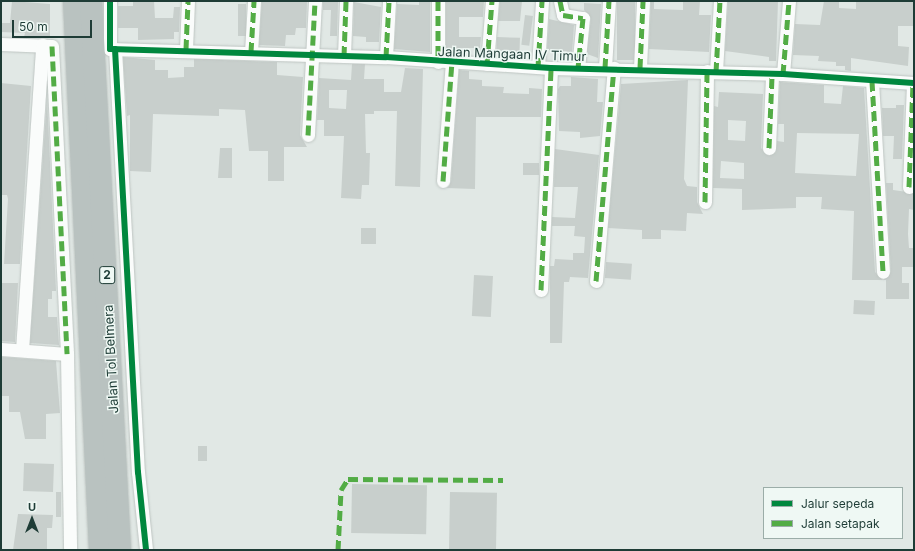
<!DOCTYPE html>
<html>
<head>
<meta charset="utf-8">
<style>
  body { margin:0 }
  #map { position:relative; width:915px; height:551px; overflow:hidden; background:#e1e8e5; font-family:Inter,sans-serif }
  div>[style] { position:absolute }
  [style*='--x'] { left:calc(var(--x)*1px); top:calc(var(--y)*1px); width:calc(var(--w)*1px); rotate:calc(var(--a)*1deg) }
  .building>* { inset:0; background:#c8cfcc; transform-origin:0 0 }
  .roads { filter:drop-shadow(0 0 1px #bec5c2) drop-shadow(0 0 1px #bec5c2) }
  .minor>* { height:13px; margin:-6.5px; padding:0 6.5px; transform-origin:6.5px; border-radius:6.5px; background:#fafcfb }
  .motorway>* { height:22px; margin:-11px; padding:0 11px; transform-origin:11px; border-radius:11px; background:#b9c2c0 }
  .quiet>* { height:5px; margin-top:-2.5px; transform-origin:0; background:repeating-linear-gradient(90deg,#52ac45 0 10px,transparent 0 15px) }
  .cycleway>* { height:6px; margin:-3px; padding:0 3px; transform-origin:3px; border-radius:3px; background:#00873e }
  span { translate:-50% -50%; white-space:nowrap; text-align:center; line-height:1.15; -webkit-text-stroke:3px #eff8f4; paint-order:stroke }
  .shield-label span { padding:1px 3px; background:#eff8f4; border:1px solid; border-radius:3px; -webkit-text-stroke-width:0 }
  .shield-label { font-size:12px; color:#1e3c36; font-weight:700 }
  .street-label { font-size:13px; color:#1e3c36 }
  .frame { position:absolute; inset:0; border:2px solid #1e3c36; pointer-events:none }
  .legend { position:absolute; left:763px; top:487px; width:140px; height:52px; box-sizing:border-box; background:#eff8f4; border:1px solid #9bada8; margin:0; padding:5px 7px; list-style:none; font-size:12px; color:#1e3c36 }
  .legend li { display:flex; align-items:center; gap:8px; height:20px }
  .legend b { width:20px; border:1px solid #9bada8 }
  .north { position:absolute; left:12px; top:499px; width:40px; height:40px; -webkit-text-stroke:3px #eff8f4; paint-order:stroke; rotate:0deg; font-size:11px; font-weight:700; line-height:16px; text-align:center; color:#1e3c36 }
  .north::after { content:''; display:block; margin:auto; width:14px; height:18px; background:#1e3c36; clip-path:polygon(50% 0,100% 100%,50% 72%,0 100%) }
  .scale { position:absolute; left:12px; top:20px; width:80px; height:18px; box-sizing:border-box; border:2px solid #1e3c36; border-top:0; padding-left:5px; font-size:12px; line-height:14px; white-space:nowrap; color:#1e3c36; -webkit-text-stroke:3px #eff8f4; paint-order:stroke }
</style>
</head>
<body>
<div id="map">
  <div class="building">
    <div style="clip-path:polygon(12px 1px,50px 4px,50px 36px,24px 37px,25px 33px,1px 32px,1px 23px,10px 23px)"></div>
    <div style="clip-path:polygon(133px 1px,154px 1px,155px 18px,173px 18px,174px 7px,180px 7px,179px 32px,174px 32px,174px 39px,138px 40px,138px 28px,118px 28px,118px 6px,133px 6px)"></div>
    <div style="clip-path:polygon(262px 1px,307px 1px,306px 28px,296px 28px,295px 35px,286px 35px,285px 46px,259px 45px)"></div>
    <div style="clip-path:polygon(323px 1px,338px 2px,337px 36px,330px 36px,331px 10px,323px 10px)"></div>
    <div style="clip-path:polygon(419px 1px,430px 1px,430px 52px,394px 49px,397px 4px,419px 5px)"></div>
    <div style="clip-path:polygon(446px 1px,484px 1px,483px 17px,459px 17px,459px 37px,481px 37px,480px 48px,458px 48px,457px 54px,446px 53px)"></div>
    <div style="clip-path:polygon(500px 1px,522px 1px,520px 21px,498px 21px)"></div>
    <div style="left:617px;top:1px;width:18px;height:59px"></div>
    <div style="clip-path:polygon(651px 1px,654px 1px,654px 9px,683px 10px,683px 1px,700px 1px,699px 15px,711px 15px,709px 52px,649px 49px)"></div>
    <div style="clip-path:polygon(728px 1px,778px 1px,776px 61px,769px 61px,769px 57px,725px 51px)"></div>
    <div style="clip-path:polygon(824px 1px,839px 1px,839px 8px,856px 9px,856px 1px,914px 1px,914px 26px,898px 26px,898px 46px,909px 47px,908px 66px,851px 58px,851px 71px,845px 70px,845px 66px,836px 66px,836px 62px,818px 61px,819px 56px,793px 55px,795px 24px,820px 25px)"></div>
    <div style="clip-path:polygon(354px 2px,381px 7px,379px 42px,366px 42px,366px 37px,353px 36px)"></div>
    <div style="clip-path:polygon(584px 3px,601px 4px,598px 58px,587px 54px,591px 18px,584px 10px)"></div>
    <div style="left:238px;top:4px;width:8px;height:32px"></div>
    <div style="left:525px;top:15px;width:8px;height:30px;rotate:7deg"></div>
    <div style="clip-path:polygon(549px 19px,574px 25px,572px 52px,547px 50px)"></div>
    <div style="left:497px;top:37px;width:23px;height:19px;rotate:2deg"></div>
    <div style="clip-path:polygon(123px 57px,155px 60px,155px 70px,168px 70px,168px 78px,184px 77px,184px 67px,194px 67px,194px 59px,277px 62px,277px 75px,303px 77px,300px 135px,307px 147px,284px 147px,284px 181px,268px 181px,268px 151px,249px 151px,245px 110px,219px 109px,219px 116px,153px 114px,151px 172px,130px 171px,130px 115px,127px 116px)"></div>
    <div style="clip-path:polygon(evenodd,352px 64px,365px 64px,364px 79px,384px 79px,384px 92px,401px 92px,405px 68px,423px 69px,420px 187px,395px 186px,397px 111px,374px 111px,374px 114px,365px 114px,366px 153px,370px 153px,369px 185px,362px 185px,361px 199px,341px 198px,344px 136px,324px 136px,324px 120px,317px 120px,319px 78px,351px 80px,352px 64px,329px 90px,347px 90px,346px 109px,329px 108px,329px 90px)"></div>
    <div style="clip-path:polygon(459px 70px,469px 71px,469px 79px,482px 80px,482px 86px,504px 87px,503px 93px,529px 94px,529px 88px,542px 89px,541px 117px,476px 117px,475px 189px,446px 188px,451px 182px)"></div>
    <div style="clip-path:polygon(571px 77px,598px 79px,597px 102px,603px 102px,600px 136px,580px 138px,580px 132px,559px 131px,558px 89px,560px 86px,571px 86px)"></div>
    <div style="clip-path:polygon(688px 80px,684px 179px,687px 186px,697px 187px,697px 202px,703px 214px,687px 213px,686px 231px,661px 230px,661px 239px,642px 239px,642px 230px,608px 228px,621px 84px)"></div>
    <div style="clip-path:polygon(evenodd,780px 82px,824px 85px,824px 103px,841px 104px,843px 86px,864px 88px,875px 272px,883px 280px,891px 272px,886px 183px,893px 183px,893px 190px,914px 193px,914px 210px,909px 209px,908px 234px,909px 248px,914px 248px,914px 267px,902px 267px,902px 283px,909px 283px,909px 299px,886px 299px,886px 280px,852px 280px,854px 211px,821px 209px,822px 197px,796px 197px,796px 208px,742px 210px,742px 189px,713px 188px,714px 106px,718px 107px,719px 92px,763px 94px,761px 148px,769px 156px,776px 152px,777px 141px,784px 142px,784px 124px,778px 124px,780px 82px,728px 120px,746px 121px,745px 141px,728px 140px,728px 120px,780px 82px,797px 133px,859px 134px,856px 176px,795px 173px,797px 133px,780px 82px,721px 161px,744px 163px,744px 179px,720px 178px,721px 161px)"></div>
    <div style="clip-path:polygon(1px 83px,31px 86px,20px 264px,4px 264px,8px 199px,7px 195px,1px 195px)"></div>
    <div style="clip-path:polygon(47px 98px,56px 291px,52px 291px,52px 299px,48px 299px,48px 317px,57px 317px,59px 345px,30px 343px)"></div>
    <div style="clip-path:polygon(896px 105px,904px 105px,902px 159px,893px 159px,894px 136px,883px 136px,882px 108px,896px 108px)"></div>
    <div style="clip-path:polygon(220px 148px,232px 148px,232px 178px,218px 178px)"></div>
    <div style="clip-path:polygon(555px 149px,599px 155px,588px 278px,570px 277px,569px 282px,564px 282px,562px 343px,550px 343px,550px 266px,554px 266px,555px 259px,573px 260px,573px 253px,584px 253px,585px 237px,574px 236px,575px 226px,552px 226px,552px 217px,575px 218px,578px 187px,554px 187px)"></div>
    <div style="left:523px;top:163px;width:16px;height:12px"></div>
    <div style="left:361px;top:228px;width:15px;height:16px"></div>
    <div style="left:606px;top:262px;width:26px;height:16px;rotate:4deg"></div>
    <div style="left:474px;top:275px;width:19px;height:41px;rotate:3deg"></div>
    <div style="clip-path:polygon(1px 283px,18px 283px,15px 342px,1px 341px)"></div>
    <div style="left:854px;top:300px;width:21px;height:14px;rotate:3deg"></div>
    <div style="clip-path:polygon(1px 357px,56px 361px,60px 413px,46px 414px,46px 439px,25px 439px,20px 412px,9px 412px,9px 396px,1px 396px)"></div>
    <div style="left:198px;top:446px;width:9px;height:15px"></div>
    <div style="left:24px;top:463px;width:30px;height:28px;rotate:2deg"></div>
    <div style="left:352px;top:484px;width:75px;height:49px;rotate:1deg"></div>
    <div style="left:56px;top:492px;width:5px;height:25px"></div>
    <div style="left:450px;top:492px;width:47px;height:58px;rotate:1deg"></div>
    <div style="clip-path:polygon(18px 514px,53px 515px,52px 528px,47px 528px,47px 550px,13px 550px)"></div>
  </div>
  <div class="roads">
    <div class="minor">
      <div style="--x:110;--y:1;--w:48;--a:90"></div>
      <div style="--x:110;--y:49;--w:276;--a:1.7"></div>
      <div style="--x:386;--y:57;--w:165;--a:3.8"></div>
      <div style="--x:551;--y:68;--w:232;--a:1.5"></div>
      <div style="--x:783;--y:74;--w:131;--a:3.9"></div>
      <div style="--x:438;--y:1;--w:61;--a:90"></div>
      <div style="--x:560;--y:1;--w:14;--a:78"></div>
      <div style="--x:563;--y:15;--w:20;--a:9"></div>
      <div style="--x:583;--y:18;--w:50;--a:95.7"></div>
      <div style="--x:1;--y:44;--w:50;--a:2.3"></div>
      <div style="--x:52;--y:46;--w:308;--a:87.2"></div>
      <div style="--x:115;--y:49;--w:424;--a:86.9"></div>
      <div style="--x:138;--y:472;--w:78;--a:84.1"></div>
      <div style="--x:186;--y:49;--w:48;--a:-87.6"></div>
      <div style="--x:251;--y:52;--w:51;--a:-86.6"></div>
      <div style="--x:344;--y:56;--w:55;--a:-87.9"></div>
      <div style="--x:386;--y:57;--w:56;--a:-86.9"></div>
      <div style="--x:487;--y:64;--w:63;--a:-85.5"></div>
      <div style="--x:538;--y:67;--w:66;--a:-86.5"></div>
      <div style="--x:605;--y:68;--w:67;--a:-86.6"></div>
      <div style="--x:640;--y:68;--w:67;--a:-87.4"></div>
      <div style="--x:716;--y:72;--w:71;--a:-86.8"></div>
      <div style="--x:783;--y:74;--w:73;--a:-85.3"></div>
      <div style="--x:872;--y:81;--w:191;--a:86.7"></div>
      <div style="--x:308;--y:135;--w:134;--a:-87"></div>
      <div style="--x:769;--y:148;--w:73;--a:-87.6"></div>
      <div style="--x:443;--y:181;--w:119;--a:-85.7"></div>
      <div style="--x:909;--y:187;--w:104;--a:-87.8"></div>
      <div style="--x:705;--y:202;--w:131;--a:-89.1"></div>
      <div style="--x:596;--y:281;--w:214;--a:-85.2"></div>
      <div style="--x:541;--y:290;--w:222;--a:-87.4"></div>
      <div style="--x:1;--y:349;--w:66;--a:4.3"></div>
      <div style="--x:67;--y:354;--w:196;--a:89.1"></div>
      <div style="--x:22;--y:350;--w:306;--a:-86.2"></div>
    </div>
    <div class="motorway">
      <div style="--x:74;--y:1;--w:550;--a:87.29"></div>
      <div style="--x:91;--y:1;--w:550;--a:86.98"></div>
    </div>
  </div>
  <div class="quiet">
    <div style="--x:438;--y:1;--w:61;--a:90"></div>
    <div style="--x:560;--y:1;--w:14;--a:78"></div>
    <div style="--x:563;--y:15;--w:20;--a:9"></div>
    <div style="--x:583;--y:18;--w:50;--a:95.7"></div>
    <div style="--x:52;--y:46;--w:308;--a:87.2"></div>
    <div style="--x:186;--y:49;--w:48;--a:-87.6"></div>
    <div style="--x:251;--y:52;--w:51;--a:-86.6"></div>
    <div style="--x:344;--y:56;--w:55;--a:-87.9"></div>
    <div style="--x:386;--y:57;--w:56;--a:-86.9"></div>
    <div style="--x:487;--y:64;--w:63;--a:-85.5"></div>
    <div style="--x:538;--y:67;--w:66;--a:-86.5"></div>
    <div style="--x:605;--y:68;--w:67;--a:-86.6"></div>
    <div style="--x:640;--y:68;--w:67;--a:-87.4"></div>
    <div style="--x:716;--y:72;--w:71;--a:-86.8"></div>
    <div style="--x:783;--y:74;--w:73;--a:-85.3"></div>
    <div style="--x:872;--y:81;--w:191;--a:86.7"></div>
    <div style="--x:308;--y:135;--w:134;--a:-87"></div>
    <div style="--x:769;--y:148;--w:73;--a:-87.6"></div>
    <div style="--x:443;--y:181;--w:119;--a:-85.7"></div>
    <div style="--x:909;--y:187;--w:104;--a:-87.8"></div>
    <div style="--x:705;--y:202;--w:131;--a:-89.1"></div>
    <div style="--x:596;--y:281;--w:214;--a:-85.2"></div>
    <div style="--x:541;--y:290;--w:222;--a:-87.4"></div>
    <div style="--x:338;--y:550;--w:60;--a:-87.1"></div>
    <div style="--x:341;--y:490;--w:13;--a:-58"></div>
    <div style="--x:348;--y:479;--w:155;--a:0.4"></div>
  </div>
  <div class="cycleway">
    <div style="--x:110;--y:1;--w:48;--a:90"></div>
    <div style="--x:110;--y:49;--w:276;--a:1.7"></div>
    <div style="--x:386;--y:57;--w:165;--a:3.8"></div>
    <div style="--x:551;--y:68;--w:232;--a:1.5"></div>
    <div style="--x:783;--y:74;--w:131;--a:3.9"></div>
    <div style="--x:115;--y:49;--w:424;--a:86.9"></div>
    <div style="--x:138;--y:472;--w:78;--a:84.1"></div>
  </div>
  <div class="shield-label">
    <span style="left:107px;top:275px">2</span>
  </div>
  <div class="street-label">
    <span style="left:512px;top:54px;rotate:2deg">Jalan Mangaan IV Timur</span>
    <span style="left:111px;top:359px;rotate:-93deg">Jalan Tol Belmera</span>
  </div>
  <div class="frame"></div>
  <ul class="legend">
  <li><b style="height:5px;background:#00873e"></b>Jalur sepeda</li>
  <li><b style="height:5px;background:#52ac45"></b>Jalan setapak</li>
  </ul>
  <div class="north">U</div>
  <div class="scale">50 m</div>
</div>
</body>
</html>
